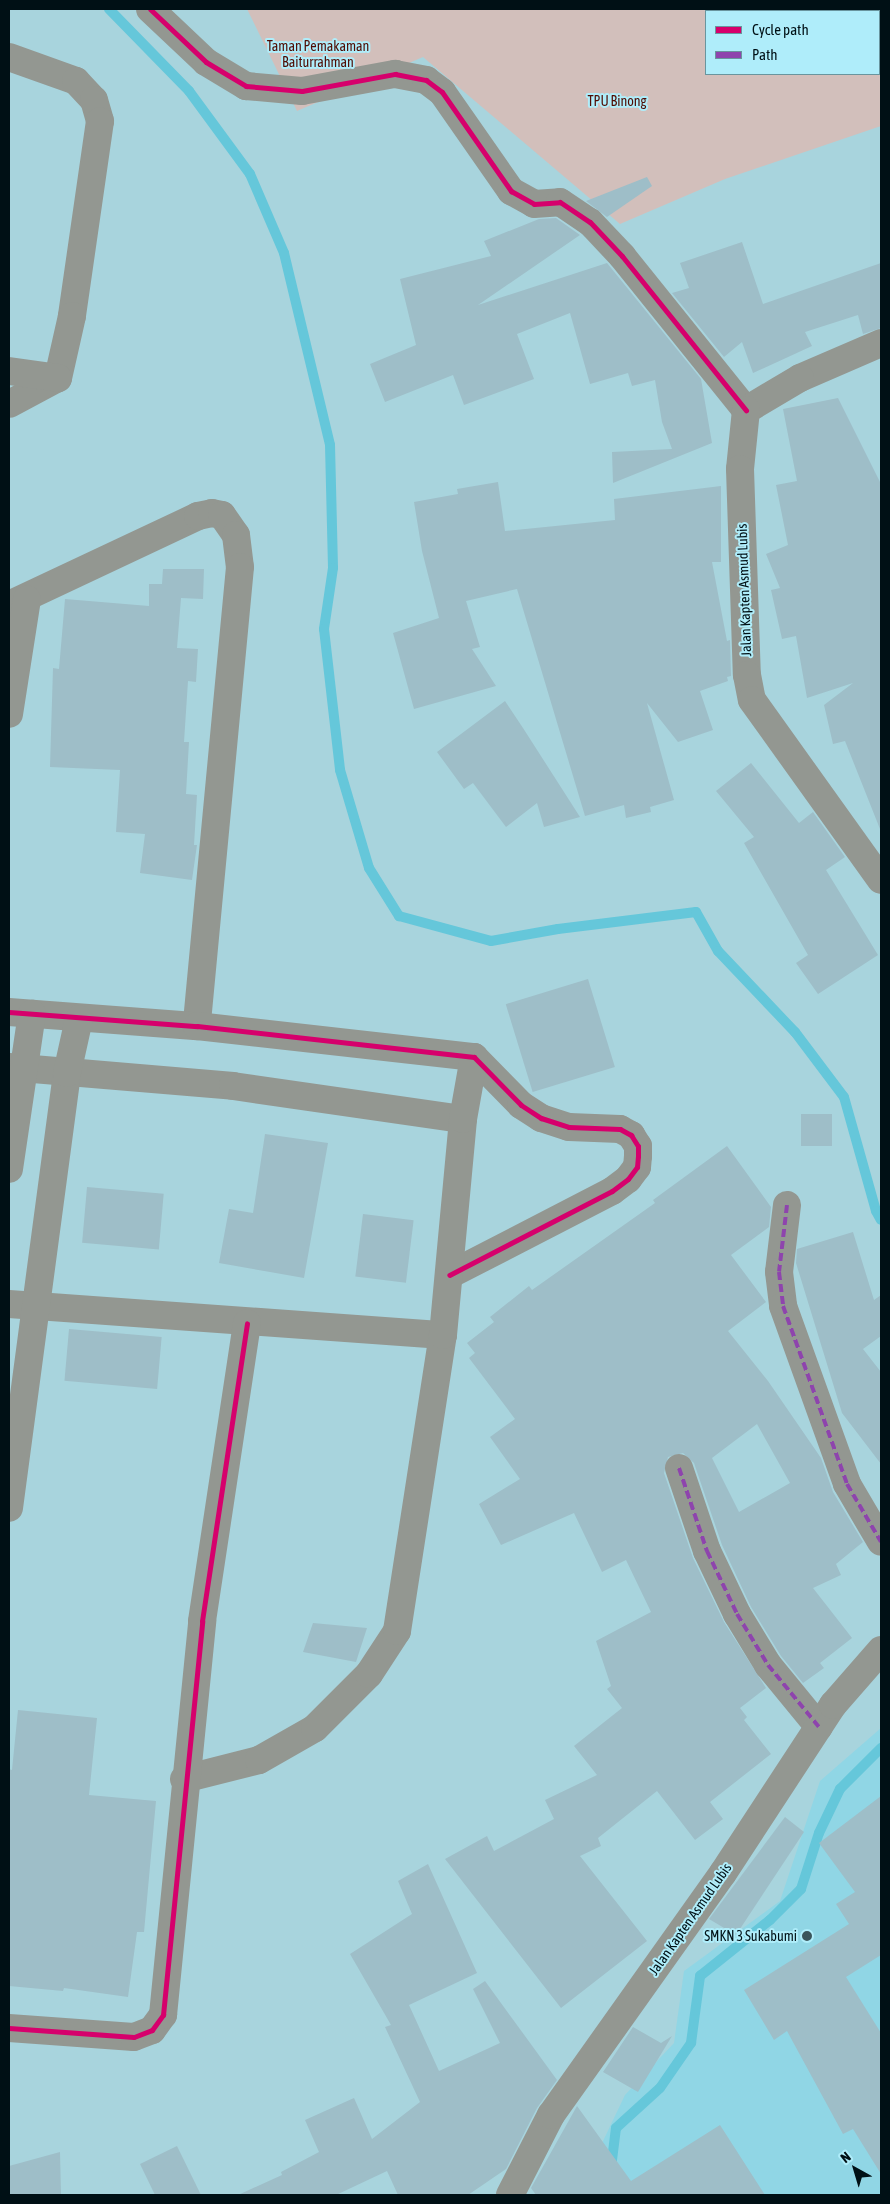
<!DOCTYPE html>
<html>
<head>
<meta charset="utf-8">
<style>
  body { margin:0 }
  #map { position:relative; width:890px; height:2204px; overflow:hidden; background:#a8d4dd; font-family:"Asap Condensed",sans-serif }
  div>[style] { position:absolute }
  [style*='--x'] { left:calc(var(--x)*1px); top:calc(var(--y)*1px); width:calc(var(--w)*1px); rotate:calc(var(--a)*1deg) }
  .built>* { inset:0; background:#90d6e5 }
  .green>* { inset:0; background:#d2bfbb }
  .stream>* { height:10px; margin:-5px; padding:0 5px; transform-origin:5px; border-radius:5px; background:#65c7da }
  .building>* { inset:0; background:#9ebec8; transform-origin:0 0 }
  .minor>* { height:28px; margin:-14px; padding:0 14px; transform-origin:14px; border-radius:14px; background:#939791 }
  .quiet>* { height:4px; margin-top:-2px; transform-origin:0; background:repeating-linear-gradient(90deg,#8e44ad 0 8px,transparent 0 12px) }
  .cycleway>* { height:5px; margin:-2.5px; padding:0 2.5px; transform-origin:2.5px; border-radius:2.5px; background:#d6006c }
  .dots>* { width:14px; height:14px; translate:-50% -50%; box-sizing:border-box; border:2px solid #afedfa; border-radius:50% }
  span { translate:-50% -50%; white-space:nowrap; text-align:center; line-height:1.15; -webkit-text-stroke:4px #afedfa; paint-order:stroke }
  .park-label { font-size:14px; color:#500c03 }
  .street-label { font-size:14px; color:#001015 }
  .poi-label { font-size:14px; color:#001015 }
  .right { translate:-100% -50%; text-align:right }
  .frame { position:absolute; inset:0; border:10px solid #001015; pointer-events:none }
  .legend { position:absolute; left:705px; top:10px; width:175px; height:65px; box-sizing:border-box; background:#afedfa; border:1px solid #69959e; margin:0; padding:6px 9px; list-style:none; font-size:15px; color:#001015 }
  .legend li { display:flex; align-items:center; gap:10px; height:25px }
  .legend b { width:25px; border:1px solid #69959e }
  .north { position:absolute; left:830px; top:2144px; width:50px; height:50px; -webkit-text-stroke:4px #afedfa; paint-order:stroke; rotate:321deg; font-size:14px; font-weight:700; line-height:20px; text-align:center; color:#001015 }
  .north::after { content:''; display:block; margin:auto; width:18px; height:22px; background:#001015; clip-path:polygon(50% 0,100% 100%,50% 72%,0 100%) }
</style>
</head>
<body>
<div id="map">
  <div class="built">
    <div style="clip-path:polygon(881px 1728px,881px 2195px,569px 2195px,582px 2185px,625px 2095px,674px 2043px,684px 1971px,780px 1901px,820px 1781px)"></div>
  </div>
  <div class="green">
    <div style="clip-path:polygon(evenodd,247px 9px,881px 9px,881px 126px,725px 179px,620px 224px,423px 57px,297px 111px,247px 9px,706px 11px,879px 11px,879px 74px,706px 74px,706px 11px)"></div>
  </div>
  <div class="stream">
    <div style="--x:109;--y:9;--w:115;--a:45.7"></div>
    <div style="--x:189;--y:91;--w:103;--a:53.7"></div>
    <div style="--x:250;--y:174;--w:86;--a:66.7"></div>
    <div style="--x:284;--y:253;--w:197;--a:76.5"></div>
    <div style="--x:330;--y:445;--w:123;--a:88.6"></div>
    <div style="--x:333;--y:568;--w:62;--a:98.4"></div>
    <div style="--x:324;--y:629;--w:142;--a:83.5"></div>
    <div style="--x:340;--y:770;--w:102;--a:73.5"></div>
    <div style="--x:369;--y:868;--w:57;--a:58"></div>
    <div style="--x:399;--y:916;--w:95;--a:15.2"></div>
    <div style="--x:491;--y:941;--w:68;--a:-10.2"></div>
    <div style="--x:558;--y:929;--w:139;--a:-7"></div>
    <div style="--x:696;--y:912;--w:45;--a:60.6"></div>
    <div style="--x:718;--y:951;--w:112;--a:46.5"></div>
    <div style="--x:795;--y:1032;--w:81;--a:53"></div>
    <div style="--x:844;--y:1097;--w:118;--a:74.3"></div>
    <div style="--x:876;--y:1211;--w:10;--a:61"></div>
    <div style="--x:611;--y:2168;--w:40;--a:-82.9"></div>
    <div style="--x:616;--y:2128;--w:59;--a:-42.3"></div>
    <div style="--x:660;--y:2088;--w:55;--a:-55.4"></div>
    <div style="--x:691;--y:2043;--w:68;--a:-82.3"></div>
    <div style="--x:700;--y:1976;--w:90;--a:-38.7"></div>
    <div style="--x:770;--y:1920;--w:44;--a:-45"></div>
    <div style="--x:801;--y:1889;--w:59;--a:-72.2"></div>
    <div style="--x:819;--y:1833;--w:49;--a:-64.5"></div>
    <div style="--x:840;--y:1789;--w:58;--a:-45"></div>
  </div>
  <div class="building">
    <div style="clip-path:polygon(647px 177px,652px 186px,607px 217px,586px 201px)"></div>
    <div style="clip-path:polygon(556px 218px,580px 235px,478px 305px,607px 263px,701px 379px,712px 443px,613px 483px,612px 452px,672px 449px,662px 422px,655px 380px,632px 386px,628px 373px,590px 384px,570px 313px,517px 334px,534px 379px,464px 405px,453px 375px,385px 402px,370px 364px,416px 345px,400px 279px,491px 256px,484px 241px,539px 219px)"></div>
    <div style="clip-path:polygon(742px 242px,763px 304px,881px 263px,881px 328px,863px 334px,858px 315px,805px 332px,812px 346px,753px 373px,742px 342px,724px 357px,672px 293px,689px 288px,680px 263px)"></div>
    <div style="clip-path:polygon(838px 398px,881px 484px,880px 829px,845px 741px,833px 744px,824px 705px,853px 683px,807px 698px,796px 636px,782px 639px,771px 590px,780px 588px,766px 554px,788px 545px,776px 485px,797px 481px,783px 409px)"></div>
    <div style="clip-path:polygon(498px 482px,505px 531px,615px 520px,614px 499px,721px 486px,721px 562px,712px 562px,727px 641px,730px 640px,731px 676px,727px 677px,728px 681px,700px 691px,713px 730px,678px 742px,647px 703px,674px 800px,650px 807px,651px 812px,626px 818px,624px 805px,585px 816px,517px 589px,466px 601px,480px 647px,472px 649px,496px 686px,414px 709px,393px 633px,439px 618px,422px 551px,414px 502px,458px 494px,457px 489px)"></div>
    <div style="clip-path:polygon(163px 569px,204px 569px,203px 599px,181px 598px,177px 648px,198px 649px,196px 682px,188px 681px,184px 742px,189px 742px,186px 794px,197px 795px,194px 845px,197px 845px,192px 880px,140px 873px,145px 834px,116px 832px,120px 770px,50px 767px,53px 668px,59px 669px,65px 599px,149px 606px,149px 584px,162px 584px)"></div>
    <div style="clip-path:polygon(505px 701px,523px 728px,580px 817px,544px 827px,537px 803px,506px 827px,473px 783px,464px 789px,437px 752px)"></div>
    <div style="clip-path:polygon(751px 763px,799px 823px,813px 812px,845px 857px,826px 870px,878px 955px,818px 994px,796px 963px,808px 955px,744px 843px,754px 837px,716px 791px)"></div>
    <div style="left:588px;top:979px;width:92px;height:86px;rotate:73deg"></div>
    <div style="left:832px;top:1114px;width:32px;height:31px;rotate:90deg"></div>
    <div style="clip-path:polygon(265px 1134px,328px 1143px,304px 1278px,219px 1263px,229px 1209px,253px 1213px)"></div>
    <div style="clip-path:polygon(evenodd,727px 1146px,771px 1207px,769px 1227px,731px 1255px,766px 1302px,728px 1331px,768px 1381px,821px 1458px,833px 1492px,863px 1542px,836px 1564px,841px 1575px,813px 1588px,852px 1638px,820px 1663px,824px 1668px,803px 1683px,781px 1656px,751px 1607px,722px 1545px,694px 1463px,683px 1453px,668px 1457px,664px 1473px,693px 1558px,724px 1622px,766px 1688px,740px 1708px,747px 1717px,744px 1720px,771px 1754px,710px 1802px,723px 1819px,695px 1840px,657px 1791px,598px 1838px,601px 1846px,580px 1856px,647px 1941px,561px 2008px,445px 1859px,487px 1836px,494px 1851px,554px 1819px,545px 1800px,597px 1775px,574px 1746px,622px 1708px,607px 1689px,611px 1686px,596px 1641px,651px 1612px,626px 1560px,602px 1572px,574px 1513px,501px 1545px,479px 1504px,520px 1479px,490px 1437px,515px 1419px,469px 1358px,475px 1353px,467px 1343px,494px 1322px,490px 1317px,529px 1286px,532px 1290px,655px 1203px,653px 1200px,727px 1146px,757px 1424px,790px 1483px,739px 1512px,712px 1458px,757px 1424px)"></div>
    <div style="left:87px;top:1187px;width:77px;height:56px;rotate:5deg"></div>
    <div style="left:363px;top:1214px;width:51px;height:63px;rotate:7deg"></div>
    <div style="clip-path:polygon(853px 1232px,874px 1300px,881px 1295px,881px 1336px,863px 1349px,881px 1372px,881px 1464px,842px 1413px,796px 1263px,797px 1249px)"></div>
    <div style="left:69px;top:1329px;width:93px;height:52px;rotate:5deg"></div>
    <div style="clip-path:polygon(313px 1623px,367px 1628px,356px 1662px,303px 1652px)"></div>
    <div style="clip-path:polygon(18px 1710px,97px 1718px,89px 1795px,156px 1801px,144px 1932px,137px 1932px,128px 1997px,64px 1988px,63px 1991px,9px 1986px,9px 1769px,12px 1770px)"></div>
    <div style="clip-path:polygon(881px 1796px,881px 1955px,846px 1977px,881px 2033px,881px 2174px,853px 2129px,843px 2134px,787px 2031px,774px 2040px,744px 1990px,849px 1924px,836px 1904px,855px 1892px,819px 1843px)"></div>
    <div style="clip-path:polygon(785px 1817px,804px 1832px,736px 1935px,709px 1919px)"></div>
    <div style="clip-path:polygon(428px 1864px,477px 1973px,409px 2005px,439px 2071px,500px 2043px,473px 1989px,485px 1981px,557px 2080px,537px 2108px,506px 2169px,468px 2195px,398px 2195px,387px 2171px,336px 2195px,238px 2195px,282px 2175px,281px 2172px,319px 2152px,305px 2120px,354px 2098px,372px 2139px,420px 2102px,385px 2027px,391px 2025px,350px 1954px,412px 1914px,398px 1881px)"></div>
    <div style="clip-path:polygon(633px 2027px,661px 2043px,672px 2036px,638px 2092px,603px 2072px)"></div>
    <div style="clip-path:polygon(577px 2106px,631px 2181px,720px 2125px,765px 2195px,536px 2195px,531px 2188px)"></div>
    <div style="clip-path:polygon(177px 2146px,201px 2195px,155px 2195px,140px 2164px)"></div>
    <div style="clip-path:polygon(60px 2152px,61px 2195px,9px 2195px,9px 2166px)"></div>
  </div>
  <div class="minor">
    <div style="--x:150;--y:9;--w:77;--a:43.4"></div>
    <div style="--x:206;--y:62;--w:47;--a:31"></div>
    <div style="--x:246;--y:86;--w:56;--a:5.1"></div>
    <div style="--x:302;--y:91;--w:95;--a:-10.4"></div>
    <div style="--x:395;--y:74;--w:32;--a:11"></div>
    <div style="--x:426;--y:80;--w:20;--a:37"></div>
    <div style="--x:442;--y:92;--w:121;--a:55.1"></div>
    <div style="--x:511;--y:191;--w:26;--a:29"></div>
    <div style="--x:534;--y:204;--w:26;--a:-4"></div>
    <div style="--x:560;--y:202;--w:36;--a:34"></div>
    <div style="--x:590;--y:222;--w:47;--a:46.7"></div>
    <div style="--x:622;--y:256;--w:198;--a:51.2"></div>
    <div style="--x:9;--y:57;--w:71;--a:19.7"></div>
    <div style="--x:76;--y:81;--w:26;--a:47"></div>
    <div style="--x:94;--y:100;--w:22;--a:74"></div>
    <div style="--x:100;--y:121;--w:197;--a:98.2"></div>
    <div style="--x:72;--y:316;--w:64;--a:102.7"></div>
    <div style="--x:58;--y:378;--w:55;--a:152"></div>
    <div style="--x:881;--y:343;--w:88;--a:156.6"></div>
    <div style="--x:800;--y:378;--w:63;--a:149.3"></div>
    <div style="--x:746;--y:410;--w:59;--a:95.8"></div>
    <div style="--x:740;--y:469;--w:206;--a:88.1"></div>
    <div style="--x:747;--y:675;--w:25;--a:79"></div>
    <div style="--x:752;--y:700;--w:221;--a:54.4"></div>
    <div style="--x:9;--y:371;--w:49;--a:8.1"></div>
    <div style="--x:9;--y:605;--w:209;--a:-25.2"></div>
    <div style="--x:198;--y:516;--w:14;--a:-12"></div>
    <div style="--x:212;--y:513;--w:10;--a:11"></div>
    <div style="--x:222;--y:515;--w:24;--a:55"></div>
    <div style="--x:236;--y:535;--w:32;--a:83"></div>
    <div style="--x:240;--y:567;--w:461;--a:95.4"></div>
    <div style="--x:9;--y:714;--w:116;--a:-81.1"></div>
    <div style="--x:9;--y:1012;--w:189;--a:4.3"></div>
    <div style="--x:197;--y:1026;--w:279;--a:6.4"></div>
    <div style="--x:474;--y:1057;--w:67;--a:45.6"></div>
    <div style="--x:521;--y:1105;--w:24;--a:33"></div>
    <div style="--x:541;--y:1118;--w:29;--a:18"></div>
    <div style="--x:569;--y:1127;--w:51;--a:2.2"></div>
    <div style="--x:620;--y:1129;--w:13;--a:29"></div>
    <div style="--x:631;--y:1135;--w:13;--a:58"></div>
    <div style="--x:638;--y:1146;--w:10;--a:90"></div>
    <div style="--x:638;--y:1156;--w:11;--a:95"></div>
    <div style="--x:637;--y:1167;--w:15;--a:127"></div>
    <div style="--x:628;--y:1179;--w:20;--a:143"></div>
    <div style="--x:612;--y:1191;--w:183;--a:152.7"></div>
    <div style="--x:9;--y:1067;--w:225;--a:4.8"></div>
    <div style="--x:233;--y:1086;--w:232;--a:8.2"></div>
    <div style="--x:9;--y:1169;--w:157;--a:-81.6"></div>
    <div style="--x:787;--y:1205;--w:67;--a:96.8"></div>
    <div style="--x:779;--y:1272;--w:34;--a:83"></div>
    <div style="--x:783;--y:1306;--w:189;--a:70.2"></div>
    <div style="--x:847;--y:1484;--w:67;--a:59.6"></div>
    <div style="--x:9;--y:1304;--w:435;--a:4.1"></div>
    <div style="--x:679;--y:1468;--w:88;--a:71.4"></div>
    <div style="--x:707;--y:1551;--w:70;--a:64.5"></div>
    <div style="--x:737;--y:1614;--w:60;--a:58.7"></div>
    <div style="--x:768;--y:1665;--w:80;--a:50.6"></div>
    <div style="--x:9;--y:1508;--w:439;--a:-82.4"></div>
    <div style="--x:67;--y:1073;--w:55;--a:-77.5"></div>
    <div style="--x:184;--y:1779;--w:77;--a:-14.2"></div>
    <div style="--x:259;--y:1760;--w:64;--a:-29.7"></div>
    <div style="--x:315;--y:1728;--w:76;--a:-45"></div>
    <div style="--x:369;--y:1674;--w:51;--a:-56.9"></div>
    <div style="--x:397;--y:1631;--w:300;--a:-81.2"></div>
    <div style="--x:443;--y:1335;--w:217;--a:-84.7"></div>
    <div style="--x:463;--y:1119;--w:63;--a:-79.9"></div>
    <div style="--x:9;--y:2028;--w:125;--a:4.1"></div>
    <div style="--x:134;--y:2037;--w:19;--a:-21"></div>
    <div style="--x:152;--y:2030;--w:19;--a:-54"></div>
    <div style="--x:163;--y:2015;--w:396;--a:-84.3"></div>
    <div style="--x:202;--y:1621;--w:301;--a:-81.4"></div>
    <div style="--x:510;--y:2195;--w:90;--a:-62.9"></div>
    <div style="--x:551;--y:2115;--w:297;--a:-54.6"></div>
    <div style="--x:723;--y:1873;--w:201;--a:-56.8"></div>
    <div style="--x:833;--y:1705;--w:73;--a:-48.9"></div>
  </div>
  <div class="quiet">
    <div style="--x:787;--y:1205;--w:67;--a:96.8"></div>
    <div style="--x:779;--y:1272;--w:34;--a:83"></div>
    <div style="--x:783;--y:1306;--w:189;--a:70.2"></div>
    <div style="--x:847;--y:1484;--w:67;--a:59.6"></div>
    <div style="--x:679;--y:1468;--w:88;--a:71.4"></div>
    <div style="--x:707;--y:1551;--w:70;--a:64.5"></div>
    <div style="--x:737;--y:1614;--w:60;--a:58.7"></div>
    <div style="--x:768;--y:1665;--w:80;--a:50.6"></div>
  </div>
  <div class="cycleway">
    <div style="--x:150;--y:9;--w:77;--a:43.4"></div>
    <div style="--x:206;--y:62;--w:47;--a:31"></div>
    <div style="--x:246;--y:86;--w:56;--a:5.1"></div>
    <div style="--x:302;--y:91;--w:95;--a:-10.4"></div>
    <div style="--x:395;--y:74;--w:32;--a:11"></div>
    <div style="--x:426;--y:80;--w:20;--a:37"></div>
    <div style="--x:442;--y:92;--w:121;--a:55.1"></div>
    <div style="--x:511;--y:191;--w:26;--a:29"></div>
    <div style="--x:534;--y:204;--w:26;--a:-4"></div>
    <div style="--x:560;--y:202;--w:36;--a:34"></div>
    <div style="--x:590;--y:222;--w:47;--a:46.7"></div>
    <div style="--x:622;--y:256;--w:198;--a:51.2"></div>
    <div style="--x:9;--y:1012;--w:189;--a:4.3"></div>
    <div style="--x:197;--y:1026;--w:279;--a:6.4"></div>
    <div style="--x:474;--y:1057;--w:67;--a:45.6"></div>
    <div style="--x:521;--y:1105;--w:24;--a:33"></div>
    <div style="--x:541;--y:1118;--w:29;--a:18"></div>
    <div style="--x:569;--y:1127;--w:51;--a:2.2"></div>
    <div style="--x:620;--y:1129;--w:13;--a:29"></div>
    <div style="--x:631;--y:1135;--w:13;--a:58"></div>
    <div style="--x:638;--y:1146;--w:10;--a:90"></div>
    <div style="--x:638;--y:1156;--w:11;--a:95"></div>
    <div style="--x:637;--y:1167;--w:15;--a:127"></div>
    <div style="--x:628;--y:1179;--w:20;--a:143"></div>
    <div style="--x:612;--y:1191;--w:183;--a:152.7"></div>
    <div style="--x:9;--y:2028;--w:125;--a:4.1"></div>
    <div style="--x:134;--y:2037;--w:19;--a:-21"></div>
    <div style="--x:152;--y:2030;--w:19;--a:-54"></div>
    <div style="--x:163;--y:2015;--w:396;--a:-84.3"></div>
    <div style="--x:202;--y:1621;--w:301;--a:-81.4"></div>
  </div>
  <div class="dots">
    <div style="left:807px;top:1936px;background:#3b555b"></div>
  </div>
  <div class="park-label">
    <span style="left:318px;top:54px">Taman Pemakaman<br>Baiturrahman</span>
    <span style="left:617px;top:101px">TPU Binong</span>
  </div>
  <div class="street-label">
    <span style="left:744px;top:590px;rotate:-92deg">Jalan Kapten Asmud Lubis</span>
    <span style="left:690px;top:1919px;rotate:-55deg">Jalan Kapten Asmud Lubis</span>
  </div>
  <div class="poi-label">
    <span class="right" style="left:797px;top:1936px">SMKN 3 Sukabumi</span>
  </div>
  <div class="frame"></div>
  <ul class="legend">
  <li><b style="height:6px;background:#d6006c"></b>Cycle path</li>
  <li><b style="height:6px;background:#8e44ad"></b>Path</li>
  </ul>
  <div class="north">N</div>
</div>
</body>
</html>
